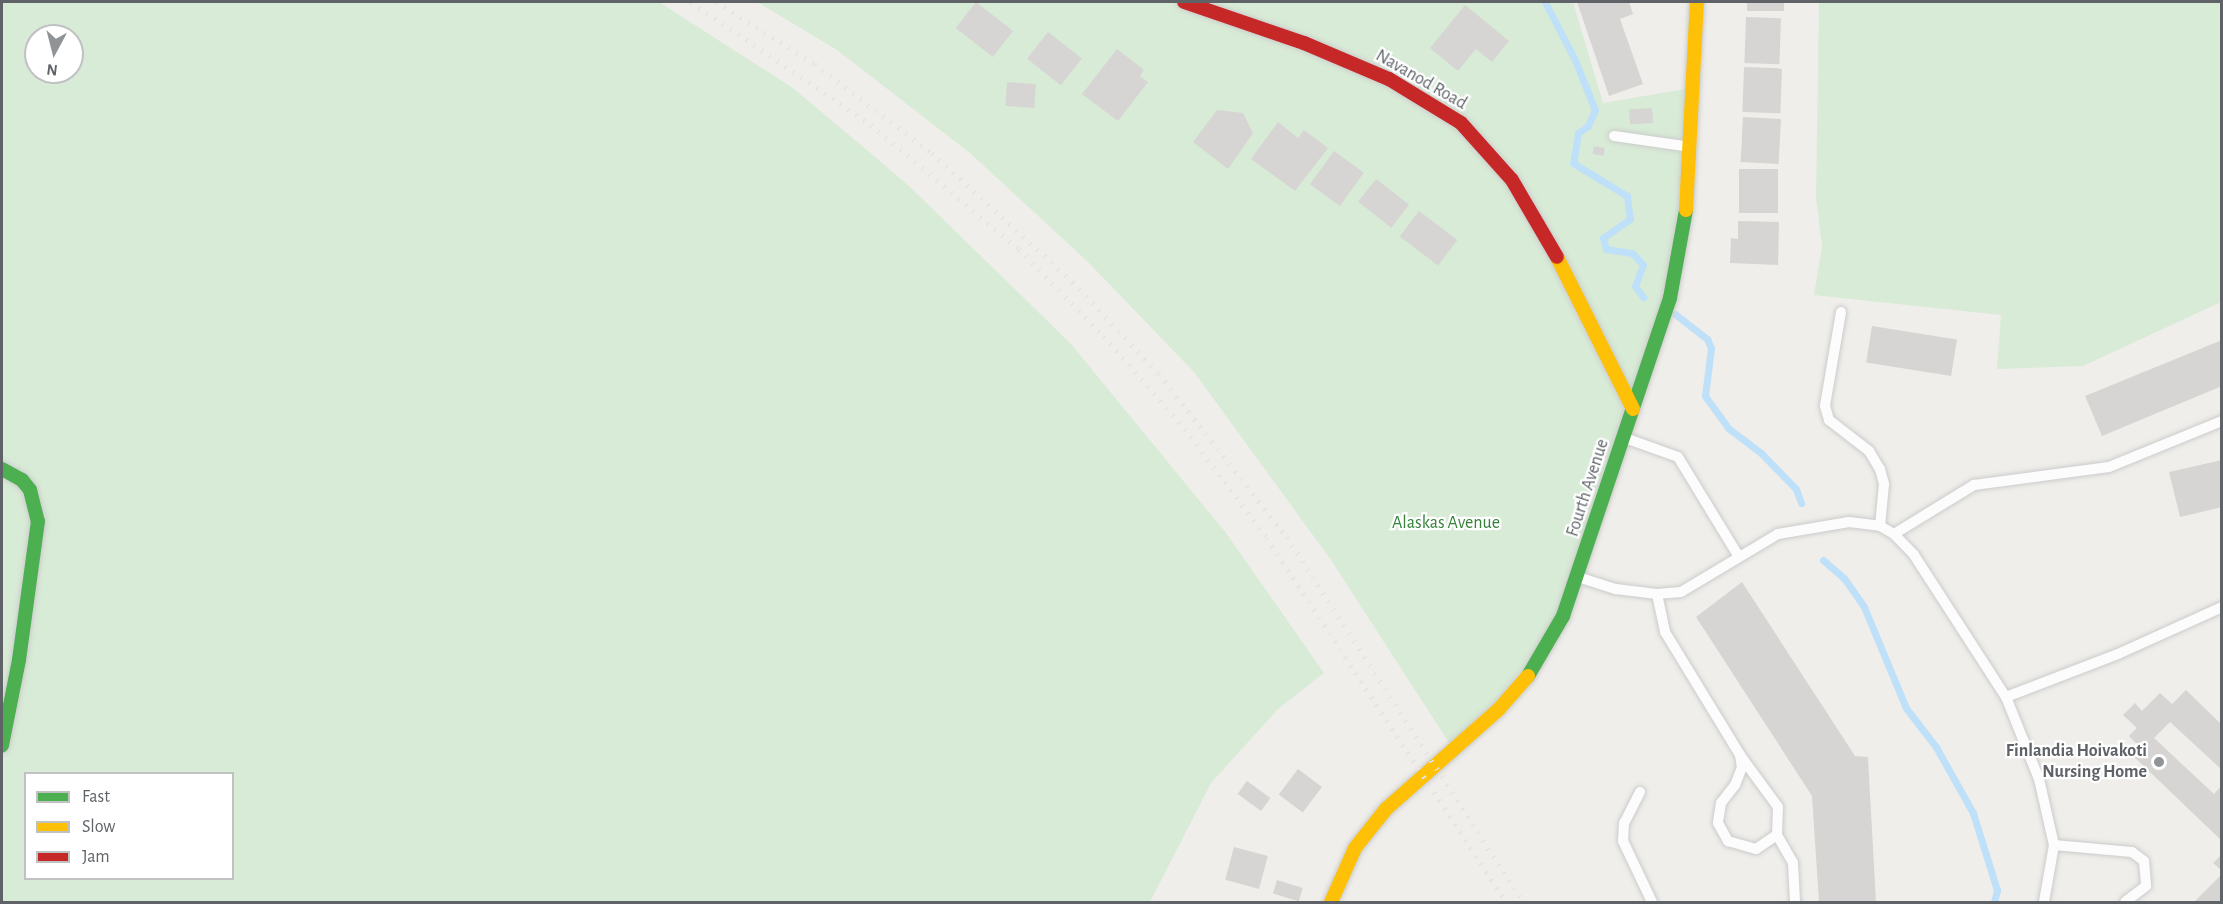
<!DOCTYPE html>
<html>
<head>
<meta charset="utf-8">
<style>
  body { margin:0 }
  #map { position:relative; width:2223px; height:904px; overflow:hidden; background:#efeeea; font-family:"Alegreya Sans",sans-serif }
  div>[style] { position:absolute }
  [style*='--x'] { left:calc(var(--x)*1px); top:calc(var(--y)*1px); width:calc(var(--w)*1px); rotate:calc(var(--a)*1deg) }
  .green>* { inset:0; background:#d8ebd6 }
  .stream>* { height:7px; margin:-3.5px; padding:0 3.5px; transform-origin:3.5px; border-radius:3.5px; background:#bfe0f9 }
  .building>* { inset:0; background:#d6d5d3; transform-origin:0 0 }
  .roads { filter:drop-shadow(0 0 2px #cbcccc) drop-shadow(0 0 2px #cbcccc) }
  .lane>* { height:10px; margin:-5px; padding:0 5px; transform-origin:5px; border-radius:5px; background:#fdfcfc }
  .fast>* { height:14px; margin:-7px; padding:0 7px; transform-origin:7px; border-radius:7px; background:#4caf50 }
  .slow>* { height:14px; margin:-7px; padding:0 7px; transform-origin:7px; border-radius:7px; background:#ffc107 }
  .jam>* { height:14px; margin:-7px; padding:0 7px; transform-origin:7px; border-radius:7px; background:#c62828 }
  .rail>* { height:4.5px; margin-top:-2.25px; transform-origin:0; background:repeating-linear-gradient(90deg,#e4e4e4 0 1.5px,transparent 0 9.5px) }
  .dots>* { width:16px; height:16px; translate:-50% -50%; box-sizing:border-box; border:3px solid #fff; border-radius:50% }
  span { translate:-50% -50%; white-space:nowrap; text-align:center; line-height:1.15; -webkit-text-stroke:4.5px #fff; paint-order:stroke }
  .street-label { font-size:18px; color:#5f6368 }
  .park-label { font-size:18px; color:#348238 }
  .poi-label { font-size:18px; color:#5f6368; font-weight:700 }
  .right { translate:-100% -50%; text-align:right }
  .frame { position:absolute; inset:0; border:3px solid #5f6368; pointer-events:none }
  .legend { position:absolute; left:24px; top:772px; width:210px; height:108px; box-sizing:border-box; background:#fff; border:2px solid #bfc1c3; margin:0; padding:8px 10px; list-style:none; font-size:18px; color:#5f6368 }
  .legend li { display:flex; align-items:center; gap:12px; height:30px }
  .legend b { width:30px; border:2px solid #bfc1c3 }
  .north { position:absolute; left:24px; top:24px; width:60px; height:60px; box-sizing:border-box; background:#fff; border:2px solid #bfc1c3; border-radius:50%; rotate:187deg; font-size:16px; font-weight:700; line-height:24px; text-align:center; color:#5f6368 }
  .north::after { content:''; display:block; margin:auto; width:21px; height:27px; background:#919496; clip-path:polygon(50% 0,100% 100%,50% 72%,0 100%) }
</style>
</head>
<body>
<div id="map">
  <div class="green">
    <div style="clip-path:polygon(evenodd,2px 2px,659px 2px,793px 88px,907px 184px,1071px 344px,1226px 533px,1324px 673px,1278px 709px,1211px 783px,1150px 902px,2px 902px,2px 2px,36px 36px,72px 36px,72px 72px,36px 72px,36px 36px,2px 2px,26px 774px,232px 774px,232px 878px,26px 878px,26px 774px)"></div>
    <div style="clip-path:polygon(757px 2px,1573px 2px,1603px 103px,1697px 87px,1685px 227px,1565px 617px,1455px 752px,1331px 560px,1194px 372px,1088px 262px,970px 153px,837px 50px)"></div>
    <div style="clip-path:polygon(1819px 2px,2221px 2px,2221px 302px,2083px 366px,1997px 369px,2001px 315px,1814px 295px,1822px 247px,1816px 197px)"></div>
  </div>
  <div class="stream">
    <div style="--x:1545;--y:2;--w:65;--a:62.7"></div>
    <div style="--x:1575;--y:60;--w:54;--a:68.2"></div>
    <div style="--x:1595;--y:110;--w:17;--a:114"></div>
    <div style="--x:1588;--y:126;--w:12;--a:145"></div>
    <div style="--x:1578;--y:133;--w:30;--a:99"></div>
    <div style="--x:1573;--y:163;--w:63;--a:31.4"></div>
    <div style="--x:1627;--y:196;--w:23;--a:83"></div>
    <div style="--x:1630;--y:219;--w:33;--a:145"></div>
    <div style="--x:1603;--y:238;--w:11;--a:75"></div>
    <div style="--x:1606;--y:249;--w:26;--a:9"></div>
    <div style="--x:1632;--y:253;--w:16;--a:47"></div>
    <div style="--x:1643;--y:265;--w:22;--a:111"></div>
    <div style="--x:1635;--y:286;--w:14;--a:54"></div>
    <div style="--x:1675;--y:314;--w:41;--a:38"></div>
    <div style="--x:1707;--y:339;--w:10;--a:66"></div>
    <div style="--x:1711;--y:348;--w:48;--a:97.1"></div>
    <div style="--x:1705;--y:396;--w:39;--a:54"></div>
    <div style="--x:1728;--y:428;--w:41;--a:37.1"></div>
    <div style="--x:1761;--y:453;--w:50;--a:45.8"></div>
    <div style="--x:1796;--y:489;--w:15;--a:70"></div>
    <div style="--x:1823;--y:560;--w:28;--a:41"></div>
    <div style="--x:1844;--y:578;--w:35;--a:55"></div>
    <div style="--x:1864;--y:607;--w:109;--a:67.4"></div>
    <div style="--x:1906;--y:708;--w:49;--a:52.4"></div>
    <div style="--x:1936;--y:747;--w:76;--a:60.7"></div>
    <div style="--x:1973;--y:813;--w:81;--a:72.7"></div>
    <div style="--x:1997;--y:890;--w:12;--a:104"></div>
  </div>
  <div class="building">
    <div style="left:976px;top:2px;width:47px;height:33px;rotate:38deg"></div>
    <div style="clip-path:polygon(1577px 2px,1629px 2px,1633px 14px,1620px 19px,1643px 84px,1609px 96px)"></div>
    <div style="left:1747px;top:2px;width:37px;height:9px"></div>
    <div style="clip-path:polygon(1465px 5px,1509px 41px,1492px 62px,1476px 49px,1458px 71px,1430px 48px)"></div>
    <div style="left:1746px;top:17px;width:35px;height:46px;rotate:2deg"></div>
    <div style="left:1048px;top:32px;width:43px;height:34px;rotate:38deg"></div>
    <div style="clip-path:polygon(1117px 49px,1144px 70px,1140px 76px,1148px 82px,1118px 121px,1082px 94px)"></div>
    <div style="left:1744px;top:67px;width:38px;height:45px;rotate:2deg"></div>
    <div style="left:1007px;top:82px;width:29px;height:24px;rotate:4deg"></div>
    <div style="left:1652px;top:108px;width:15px;height:23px;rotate:86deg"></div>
    <div style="clip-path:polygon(1217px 110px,1243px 113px,1253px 133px,1228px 169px,1193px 142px)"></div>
    <div style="left:1743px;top:117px;width:38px;height:45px;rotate:3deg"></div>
    <div style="clip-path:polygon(1278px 122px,1298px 138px,1304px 130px,1328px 148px,1295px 191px,1251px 159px)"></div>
    <div style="left:1594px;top:146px;width:11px;height:8px;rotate:10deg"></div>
    <div style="left:1334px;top:151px;width:37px;height:41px;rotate:36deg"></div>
    <div style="left:1739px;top:169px;width:39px;height:44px"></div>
    <div style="left:1376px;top:179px;width:42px;height:29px;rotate:38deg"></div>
    <div style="left:1419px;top:211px;width:48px;height:32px;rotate:37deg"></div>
    <div style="clip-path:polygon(1738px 221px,1779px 222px,1778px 265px,1730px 263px,1731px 238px,1738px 239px)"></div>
    <div style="left:1872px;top:326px;width:86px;height:37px;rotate:9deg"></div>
    <div style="clip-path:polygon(2222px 340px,2222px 386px,2102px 436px,2085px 396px)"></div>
    <div style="clip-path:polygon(2222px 460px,2222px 507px,2180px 517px,2169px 472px)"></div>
    <div style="clip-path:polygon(1742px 582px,1855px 756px,1868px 757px,1876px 902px,1819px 902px,1812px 796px,1696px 617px)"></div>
    <div style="clip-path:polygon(2186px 690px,2222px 725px,2222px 770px,2170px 722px,2154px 738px,2214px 794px,2222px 785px,2222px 841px,2130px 753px,2138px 745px,2129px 736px,2137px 728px,2123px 715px,2135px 703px,2142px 711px,2160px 693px,2172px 704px)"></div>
    <div style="left:1298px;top:769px;width:30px;height:32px;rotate:37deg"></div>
    <div style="left:1247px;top:781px;width:29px;height:16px;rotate:36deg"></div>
    <div style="left:1234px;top:847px;width:35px;height:34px;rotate:15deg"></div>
    <div style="clip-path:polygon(2222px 854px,2222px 871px,2213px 863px)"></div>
    <div style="clip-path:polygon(2222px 874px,2222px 902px,2194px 902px)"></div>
    <div style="left:1277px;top:880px;width:27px;height:14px;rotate:17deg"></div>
  </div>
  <div class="roads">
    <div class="lane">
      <div style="--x:1614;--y:136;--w:78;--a:8.1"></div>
      <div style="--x:1841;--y:312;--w:95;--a:99.7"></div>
      <div style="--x:1825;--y:406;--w:15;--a:74"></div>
      <div style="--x:1829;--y:420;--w:51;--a:37.8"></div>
      <div style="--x:1869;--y:451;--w:21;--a:59"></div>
      <div style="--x:1880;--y:469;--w:16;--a:75"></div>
      <div style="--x:1884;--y:484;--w:42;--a:95.4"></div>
      <div style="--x:1625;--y:438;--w:56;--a:19.7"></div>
      <div style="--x:1678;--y:457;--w:117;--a:58.6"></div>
      <div style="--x:1894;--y:534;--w:94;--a:-31.5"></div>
      <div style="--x:1974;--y:485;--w:136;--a:-7.6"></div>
      <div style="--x:2109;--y:467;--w:122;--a:-22.2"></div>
      <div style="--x:1578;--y:577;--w:40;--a:18"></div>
      <div style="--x:1616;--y:589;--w:41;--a:7"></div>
      <div style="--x:1657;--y:594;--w:24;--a:-5"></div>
      <div style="--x:1681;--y:592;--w:113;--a:-30.9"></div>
      <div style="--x:1778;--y:534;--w:72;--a:-9.6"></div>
      <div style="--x:1849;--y:522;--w:31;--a:7"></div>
      <div style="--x:1880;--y:526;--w:16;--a:30"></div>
      <div style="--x:1894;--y:534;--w:29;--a:46"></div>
      <div style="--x:1914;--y:555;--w:169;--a:57.1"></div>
      <div style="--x:2006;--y:697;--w:88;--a:68.1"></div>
      <div style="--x:2039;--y:779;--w:68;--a:77.2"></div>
      <div style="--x:2054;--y:845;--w:58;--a:100"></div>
      <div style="--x:1657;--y:594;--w:39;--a:78"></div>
      <div style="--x:1665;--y:632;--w:144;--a:58.6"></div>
      <div style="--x:1740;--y:755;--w:12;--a:81"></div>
      <div style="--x:1742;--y:767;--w:19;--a:111"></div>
      <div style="--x:1735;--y:785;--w:23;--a:128"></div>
      <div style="--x:1721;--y:803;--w:20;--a:99"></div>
      <div style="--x:1718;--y:823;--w:21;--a:61"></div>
      <div style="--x:1728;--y:841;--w:29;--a:16"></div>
      <div style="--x:1756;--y:849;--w:25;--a:-34"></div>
      <div style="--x:1777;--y:835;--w:28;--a:-88"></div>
      <div style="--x:1778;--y:807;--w:64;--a:-126.2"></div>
      <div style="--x:2006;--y:697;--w:120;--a:-21"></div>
      <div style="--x:2118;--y:654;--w:114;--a:-24.3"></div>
      <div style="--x:1640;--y:792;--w:35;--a:117"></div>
      <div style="--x:1624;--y:823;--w:18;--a:93"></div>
      <div style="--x:1623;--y:841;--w:68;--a:64.6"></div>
      <div style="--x:1777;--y:835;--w:32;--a:60"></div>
      <div style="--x:1793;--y:863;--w:39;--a:87"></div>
      <div style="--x:2054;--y:845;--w:78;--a:5.1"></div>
      <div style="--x:2132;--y:852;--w:15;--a:37"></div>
      <div style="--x:2144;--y:861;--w:25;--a:85"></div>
      <div style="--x:2146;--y:886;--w:26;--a:143"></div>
    </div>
    <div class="fast">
      <div style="--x:2;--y:469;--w:23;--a:29"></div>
      <div style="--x:22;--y:480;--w:13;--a:51"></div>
      <div style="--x:30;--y:490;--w:32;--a:76"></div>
      <div style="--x:38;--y:521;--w:140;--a:97.8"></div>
      <div style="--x:19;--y:660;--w:87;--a:101.3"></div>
      <div style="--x:1528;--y:676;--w:69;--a:-59.7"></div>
      <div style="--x:1563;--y:616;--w:336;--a:-71.4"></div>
      <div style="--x:1670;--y:298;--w:89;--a:-79.7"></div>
    </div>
    <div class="slow">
      <div style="--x:1686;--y:210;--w:208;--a:-87"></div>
      <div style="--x:1557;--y:257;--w:170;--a:63.4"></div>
      <div style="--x:1331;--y:902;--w:59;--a:-66"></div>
      <div style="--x:1355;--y:848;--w:50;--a:-51.5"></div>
      <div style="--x:1386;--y:809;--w:151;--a:-41.5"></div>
      <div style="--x:1499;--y:709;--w:44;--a:-48.7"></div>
    </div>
    <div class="jam">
      <div style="--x:1184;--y:2;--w:127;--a:18.9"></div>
      <div style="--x:1304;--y:43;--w:92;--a:23"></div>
      <div style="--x:1389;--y:79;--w:84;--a:31.4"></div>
      <div style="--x:1461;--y:123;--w:76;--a:48.2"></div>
      <div style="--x:1512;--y:180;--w:89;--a:59.7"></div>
    </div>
  </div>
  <div class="rail">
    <div style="--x:691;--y:2;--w:218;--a:34.3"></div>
    <div style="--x:871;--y:125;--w:193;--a:40"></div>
    <div style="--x:1019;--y:249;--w:122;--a:45.7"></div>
    <div style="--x:1104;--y:336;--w:123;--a:48.9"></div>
    <div style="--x:1185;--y:429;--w:136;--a:53"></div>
    <div style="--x:1267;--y:538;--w:435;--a:56.7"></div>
    <div style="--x:716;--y:2;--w:117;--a:32.1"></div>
    <div style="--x:815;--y:64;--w:147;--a:37.3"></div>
    <div style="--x:932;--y:153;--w:191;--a:42.5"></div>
    <div style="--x:1073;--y:282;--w:126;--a:46.9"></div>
    <div style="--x:1159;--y:374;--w:207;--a:51.9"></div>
    <div style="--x:1287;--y:537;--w:435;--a:57.1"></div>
  </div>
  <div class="dots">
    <div style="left:2159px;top:762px;background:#919496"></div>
  </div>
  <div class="street-label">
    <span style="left:1421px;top:80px;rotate:30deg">Navanod Road</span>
    <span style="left:1588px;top:488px;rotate:-72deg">Fourth Avenue</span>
  </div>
  <div class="park-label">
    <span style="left:1446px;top:523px">Alaskas Avenue</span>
  </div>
  <div class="poi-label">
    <span class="right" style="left:2147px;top:762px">Finlandia Hoivakoti<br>Nursing Home</span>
  </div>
  <div class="frame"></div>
  <ul class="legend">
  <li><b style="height:8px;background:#4caf50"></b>Fast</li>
  <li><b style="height:8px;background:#ffc107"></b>Slow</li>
  <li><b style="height:8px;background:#c62828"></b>Jam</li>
  </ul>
  <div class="north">N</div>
</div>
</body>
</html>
